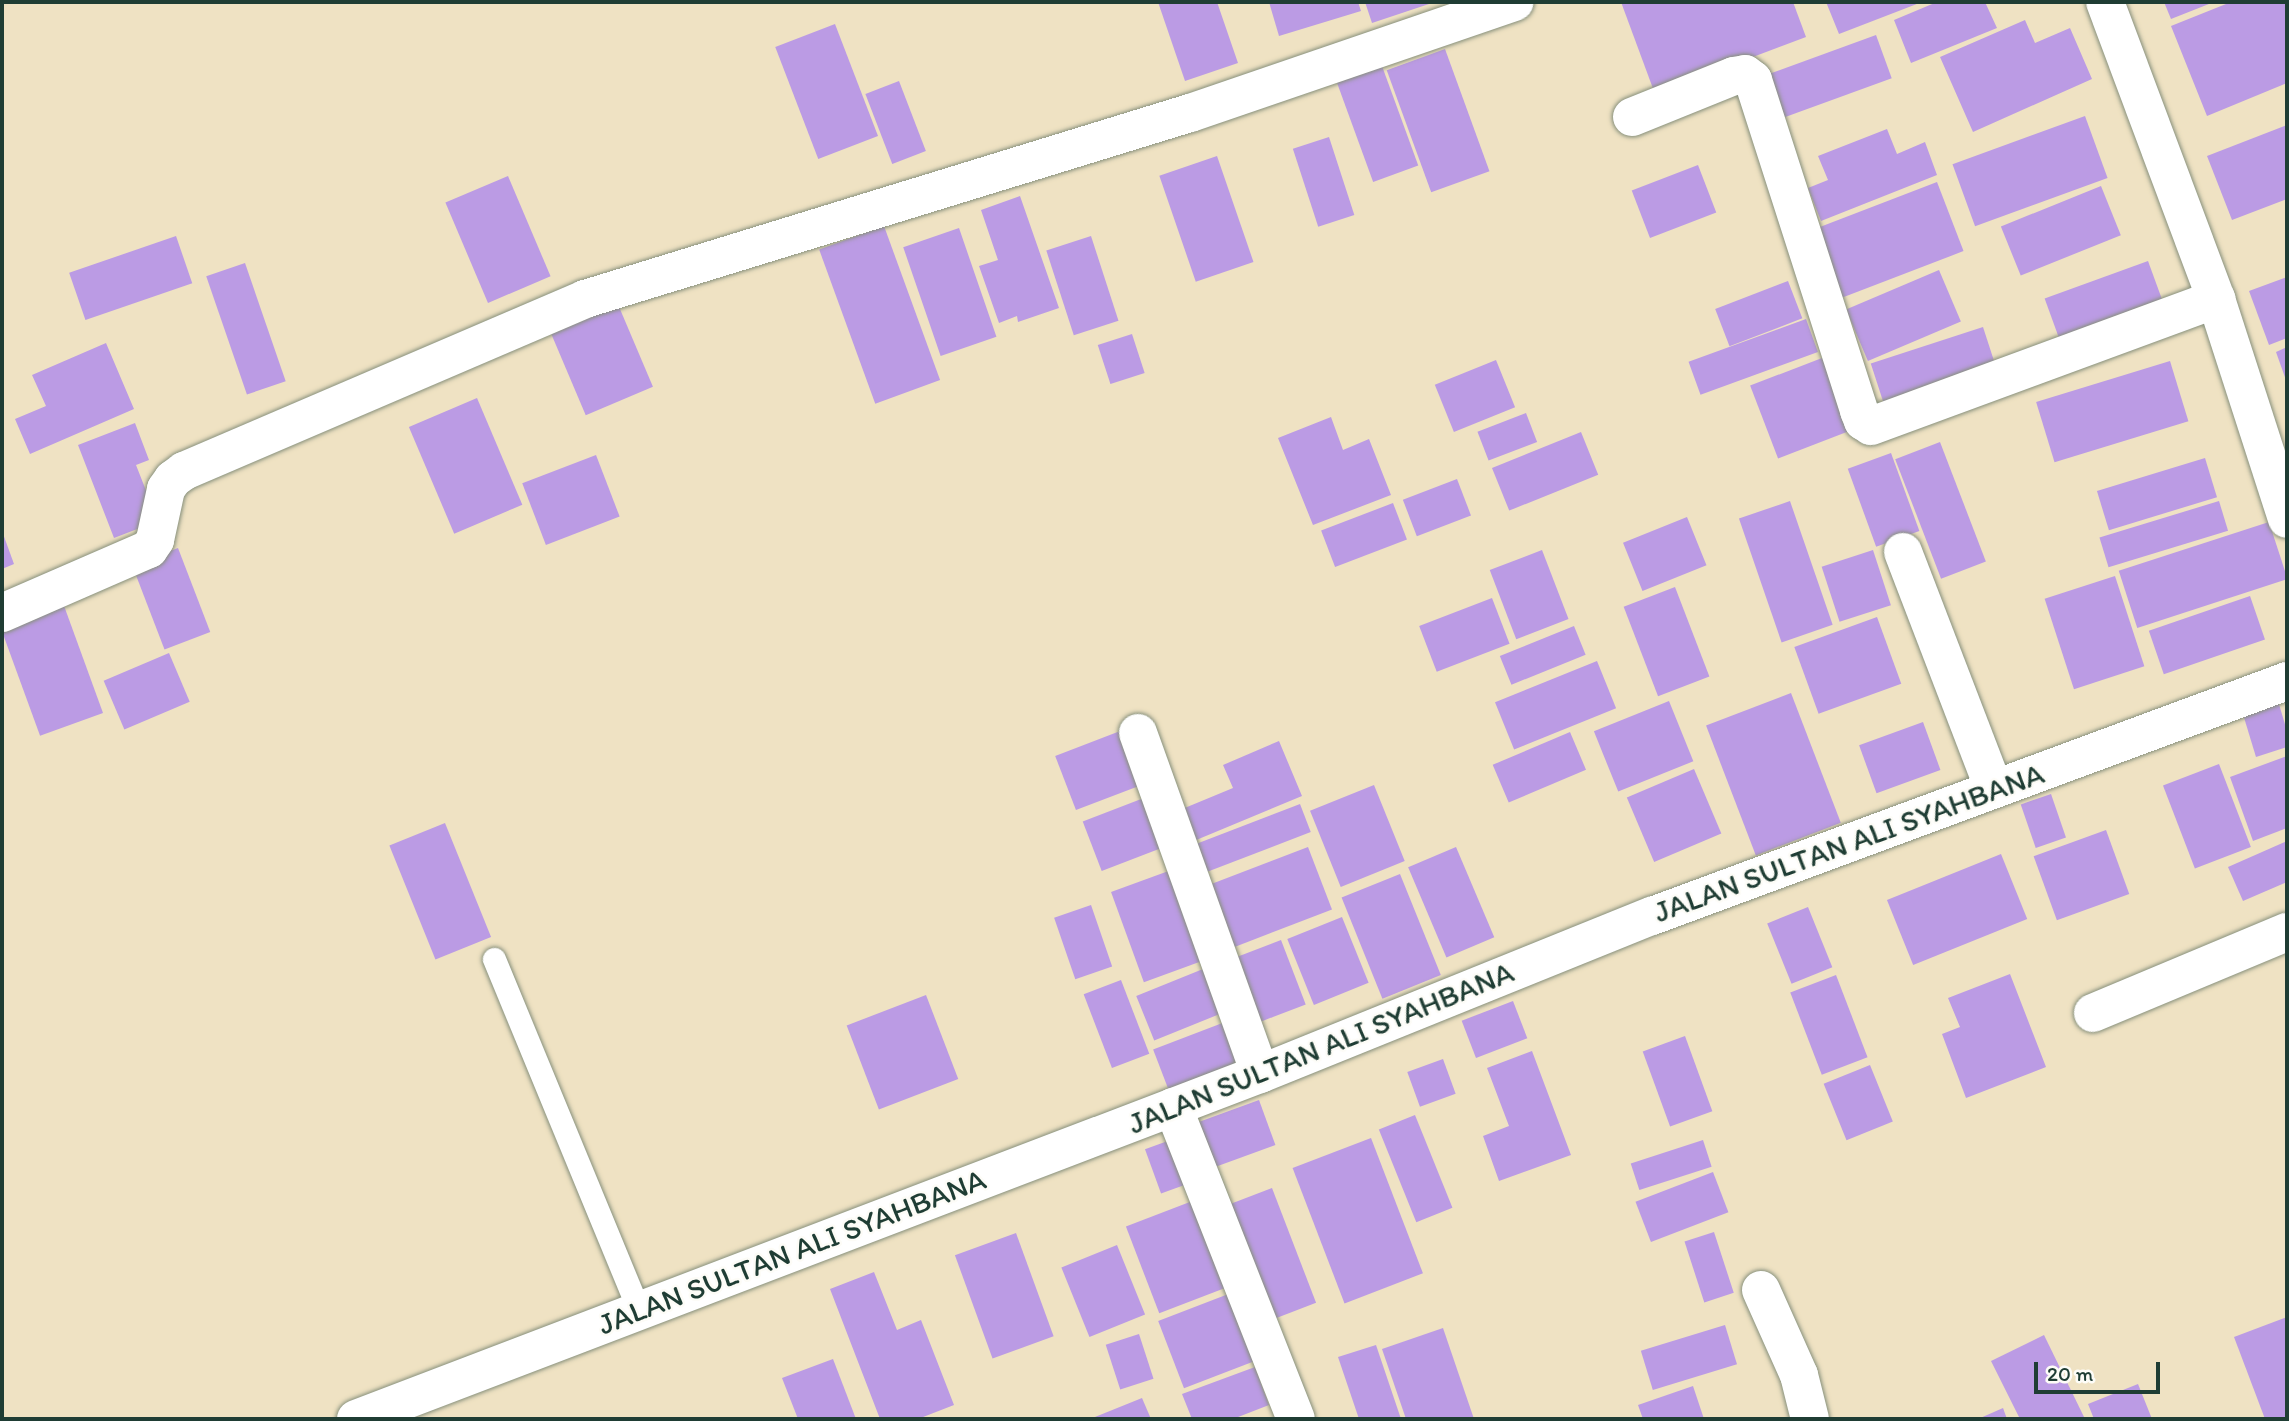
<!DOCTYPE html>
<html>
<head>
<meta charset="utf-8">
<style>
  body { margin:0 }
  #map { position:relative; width:2289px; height:1421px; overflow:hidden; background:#efe2c3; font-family:Itim,sans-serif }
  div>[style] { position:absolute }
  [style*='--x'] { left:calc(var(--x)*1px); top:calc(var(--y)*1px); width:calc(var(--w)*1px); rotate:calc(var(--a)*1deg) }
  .building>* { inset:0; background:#bb9be4; transform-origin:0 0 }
  .roads { filter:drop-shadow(0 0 2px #87907c) drop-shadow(0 0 2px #87907c) }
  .lane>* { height:23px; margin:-11.5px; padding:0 11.5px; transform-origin:11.5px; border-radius:11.5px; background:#fff }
  .street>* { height:38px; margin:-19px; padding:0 19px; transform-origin:19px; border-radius:19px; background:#fff }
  span { translate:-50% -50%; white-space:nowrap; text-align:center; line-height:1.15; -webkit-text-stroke:5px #fdfcf7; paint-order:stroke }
  .street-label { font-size:30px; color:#1f3d34 }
  .frame { position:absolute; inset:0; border:4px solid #1f3d34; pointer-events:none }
  .scale { position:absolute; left:2034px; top:1362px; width:126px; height:32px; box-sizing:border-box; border:4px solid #1f3d34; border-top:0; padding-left:9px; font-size:21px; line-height:24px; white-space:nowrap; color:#1f3d34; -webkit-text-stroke:5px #fdfcf7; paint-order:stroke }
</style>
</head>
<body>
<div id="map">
  <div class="building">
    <div style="clip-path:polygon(1158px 2px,1217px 2px,1238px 63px,1185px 81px)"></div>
    <div style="clip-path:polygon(1269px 2px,1358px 2px,1361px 11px,1279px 36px)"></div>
    <div style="clip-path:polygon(1365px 2px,1435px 2px,1372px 23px)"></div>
    <div style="clip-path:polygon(1621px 2px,1793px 2px,1806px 37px,1655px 94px)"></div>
    <div style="clip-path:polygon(1826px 2px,1922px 2px,1839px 34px)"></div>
    <div style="clip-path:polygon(1937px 2px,1985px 2px,1997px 28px,1911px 63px,1894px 20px)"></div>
    <div style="clip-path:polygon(2164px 2px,2214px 2px,2171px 19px)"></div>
    <div style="clip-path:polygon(2231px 2px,2287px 2px,2287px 83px,2207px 116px,2171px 26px)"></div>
    <div style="clip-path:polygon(2025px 20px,2035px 43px,2070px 28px,2092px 79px,1973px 132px,1940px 57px)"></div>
    <div style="left:835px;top:24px;width:120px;height:64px;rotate:69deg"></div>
    <div style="left:1876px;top:35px;width:46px;height:114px;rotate:70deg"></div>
    <div style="left:1445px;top:49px;width:130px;height:62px;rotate:70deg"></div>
    <div style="left:1382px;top:66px;width:106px;height:48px;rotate:70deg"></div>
    <div style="left:899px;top:81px;width:75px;height:36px;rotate:69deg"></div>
    <div style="left:2085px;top:116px;width:66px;height:141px;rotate:70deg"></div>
    <div style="clip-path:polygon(2287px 125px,2287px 199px,2232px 220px,2207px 156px)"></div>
    <div style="clip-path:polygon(1887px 129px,1897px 154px,1925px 142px,1937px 175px,1821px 221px,1808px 188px,1828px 180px,1818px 156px)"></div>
    <div style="left:1329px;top:137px;width:82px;height:38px;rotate:72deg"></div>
    <div style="left:1217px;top:156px;width:112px;height:61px;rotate:71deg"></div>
    <div style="left:1698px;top:165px;width:51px;height:71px;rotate:69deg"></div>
    <div style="left:508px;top:176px;width:109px;height:68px;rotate:67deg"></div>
    <div style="left:1937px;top:182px;width:74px;height:131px;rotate:69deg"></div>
    <div style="left:2101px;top:186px;width:53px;height:108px;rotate:68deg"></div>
    <div style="clip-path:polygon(1020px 196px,1059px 308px,1018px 322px,1017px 316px,999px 323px,979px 266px,998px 260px,981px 210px)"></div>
    <div style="left:884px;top:226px;width:164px;height:69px;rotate:70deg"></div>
    <div style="left:959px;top:228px;width:115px;height:59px;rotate:71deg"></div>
    <div style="left:176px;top:236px;width:50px;height:113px;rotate:71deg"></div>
    <div style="left:1091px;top:236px;width:89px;height:47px;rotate:72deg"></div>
    <div style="left:2148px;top:261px;width:52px;height:110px;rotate:70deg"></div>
    <div style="left:245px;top:263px;width:125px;height:41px;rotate:71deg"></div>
    <div style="left:1939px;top:270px;width:56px;height:101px;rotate:67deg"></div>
    <div style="clip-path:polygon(2287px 277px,2287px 338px,2269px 345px,2249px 291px)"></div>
    <div style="left:1788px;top:281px;width:40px;height:78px;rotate:69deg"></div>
    <div style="left:617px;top:302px;width:92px;height:73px;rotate:67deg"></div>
    <div style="left:1806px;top:319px;width:35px;height:125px;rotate:70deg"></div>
    <div style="left:1983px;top:327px;width:51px;height:118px;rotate:72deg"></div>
    <div style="left:1132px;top:334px;width:41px;height:36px;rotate:72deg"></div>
    <div style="clip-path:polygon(106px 343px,134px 409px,30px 454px,15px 419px,46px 406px,32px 375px)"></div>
    <div style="clip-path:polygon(2287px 347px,2287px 383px,2276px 352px)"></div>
    <div style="left:1822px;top:358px;width:78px;height:77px;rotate:69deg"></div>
    <div style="left:1496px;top:360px;width:51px;height:66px;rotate:68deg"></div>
    <div style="left:2170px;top:361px;width:63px;height:140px;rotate:73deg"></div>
    <div style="left:477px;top:398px;width:116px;height:74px;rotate:67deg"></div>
    <div style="left:1526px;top:413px;width:31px;height:52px;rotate:69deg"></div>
    <div style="clip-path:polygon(1331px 417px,1343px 450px,1369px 439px,1391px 495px,1313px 525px,1278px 438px)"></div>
    <div style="clip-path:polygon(135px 423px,149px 460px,136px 465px,158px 521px,114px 538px,78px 445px)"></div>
    <div style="left:1581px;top:432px;width:46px;height:96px;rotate:68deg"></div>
    <div style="left:1940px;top:442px;width:128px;height:48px;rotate:69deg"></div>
    <div style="left:1891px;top:453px;width:83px;height:46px;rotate:70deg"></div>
    <div style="left:596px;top:455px;width:66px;height:79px;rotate:69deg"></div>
    <div style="left:2205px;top:458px;width:41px;height:113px;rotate:73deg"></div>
    <div style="left:1457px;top:479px;width:39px;height:58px;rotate:69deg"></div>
    <div style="left:1790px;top:501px;width:131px;height:54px;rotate:71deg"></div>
    <div style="left:2219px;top:501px;width:31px;height:125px;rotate:73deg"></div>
    <div style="left:1393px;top:503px;width:39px;height:77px;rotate:69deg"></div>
    <div style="left:1687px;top:517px;width:52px;height:69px;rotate:68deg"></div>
    <div style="left:2269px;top:522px;width:60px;height:158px;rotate:72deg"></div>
    <div style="clip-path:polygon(2px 531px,14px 564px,2px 569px)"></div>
    <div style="left:178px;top:548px;width:90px;height:49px;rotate:69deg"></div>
    <div style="left:1542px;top:550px;width:74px;height:56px;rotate:69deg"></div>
    <div style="left:1873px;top:550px;width:58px;height:54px;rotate:72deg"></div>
    <div style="left:2115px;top:576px;width:95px;height:74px;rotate:72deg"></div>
    <div style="left:1675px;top:587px;width:96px;height:55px;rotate:69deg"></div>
    <div style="left:2250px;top:596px;width:46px;height:107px;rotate:71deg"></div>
    <div style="left:1492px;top:598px;width:49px;height:78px;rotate:69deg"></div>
    <div style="left:63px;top:603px;width:117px;height:67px;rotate:70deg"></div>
    <div style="left:1877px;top:617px;width:71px;height:88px;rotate:70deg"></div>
    <div style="left:1574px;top:626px;width:31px;height:80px;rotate:68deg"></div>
    <div style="left:169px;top:653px;width:53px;height:71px;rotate:67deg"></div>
    <div style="left:1597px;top:661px;width:51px;height:110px;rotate:68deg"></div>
    <div style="left:1791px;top:693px;width:139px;height:91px;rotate:69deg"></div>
    <div style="left:1669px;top:701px;width:65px;height:81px;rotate:68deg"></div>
    <div style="clip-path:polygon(2278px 701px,2287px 731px,2287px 747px,2256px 757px,2242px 711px)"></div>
    <div style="left:1923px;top:722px;width:51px;height:68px;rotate:70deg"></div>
    <div style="left:1128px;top:728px;width:58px;height:78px;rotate:69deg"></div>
    <div style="left:1570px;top:732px;width:41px;height:84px;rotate:67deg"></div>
    <div style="clip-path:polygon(1279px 741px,1302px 796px,1189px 843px,1175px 812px,1233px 788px,1223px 765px)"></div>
    <div style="clip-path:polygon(2287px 756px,2287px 828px,2253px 841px,2230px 777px)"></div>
    <div style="left:2219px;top:764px;width:89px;height:60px;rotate:69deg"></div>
    <div style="left:1694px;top:769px;width:70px;height:73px;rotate:67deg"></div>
    <div style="left:1374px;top:785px;width:82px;height:69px;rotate:68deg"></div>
    <div style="left:2051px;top:794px;width:46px;height:32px;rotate:71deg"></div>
    <div style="left:1149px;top:796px;width:53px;height:71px;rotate:69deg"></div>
    <div style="left:1300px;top:804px;width:30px;height:117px;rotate:69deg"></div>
    <div style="left:445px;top:823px;width:123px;height:60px;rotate:68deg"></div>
    <div style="left:2106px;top:830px;width:68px;height:77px;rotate:70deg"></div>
    <div style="clip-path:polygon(2287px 841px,2287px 882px,2243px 901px,2228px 867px)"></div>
    <div style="left:1308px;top:847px;width:67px;height:114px;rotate:69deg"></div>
    <div style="left:1456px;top:847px;width:98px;height:52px;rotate:67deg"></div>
    <div style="left:2001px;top:854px;width:70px;height:123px;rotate:68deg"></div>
    <div style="left:1174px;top:869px;width:96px;height:67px;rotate:70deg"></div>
    <div style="left:1400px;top:874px;width:109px;height:63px;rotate:68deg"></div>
    <div style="left:1091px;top:905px;width:65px;height:39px;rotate:71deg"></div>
    <div style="left:1808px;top:907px;width:65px;height:44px;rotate:68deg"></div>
    <div style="left:1342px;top:917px;width:71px;height:59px;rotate:68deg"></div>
    <div style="left:1281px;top:940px;width:69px;height:53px;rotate:69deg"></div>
    <div style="left:1203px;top:969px;width:48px;height:72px;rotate:68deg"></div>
    <div style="clip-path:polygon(2010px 974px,2046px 1067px,1966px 1098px,1942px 1034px,1960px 1027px,1948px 998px)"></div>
    <div style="left:1836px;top:975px;width:88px;height:49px;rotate:69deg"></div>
    <div style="left:1121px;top:980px;width:79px;height:40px;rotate:69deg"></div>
    <div style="left:926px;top:995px;width:90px;height:85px;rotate:69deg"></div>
    <div style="left:1513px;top:1001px;width:40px;height:55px;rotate:69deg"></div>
    <div style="left:1225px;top:1022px;width:49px;height:77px;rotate:69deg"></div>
    <div style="left:1685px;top:1036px;width:80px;height:45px;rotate:70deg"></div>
    <div style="clip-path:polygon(1532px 1051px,1571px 1155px,1499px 1181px,1483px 1136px,1509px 1126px,1487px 1068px)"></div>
    <div style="left:1443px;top:1059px;width:37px;height:38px;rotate:70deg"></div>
    <div style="left:1870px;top:1065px;width:61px;height:50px;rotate:68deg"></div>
    <div style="left:1259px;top:1100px;width:48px;height:70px;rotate:70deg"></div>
    <div style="left:1415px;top:1115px;width:100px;height:39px;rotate:68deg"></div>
    <div style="left:1176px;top:1138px;width:47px;height:33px;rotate:70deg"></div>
    <div style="left:1371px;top:1138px;width:145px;height:84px;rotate:69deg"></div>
    <div style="left:1703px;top:1140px;width:28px;height:76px;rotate:72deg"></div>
    <div style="left:1713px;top:1172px;width:43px;height:83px;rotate:69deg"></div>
    <div style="left:1272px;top:1188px;width:123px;height:58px;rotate:69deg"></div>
    <div style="left:1195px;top:1200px;width:93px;height:74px;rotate:69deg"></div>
    <div style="left:1714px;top:1232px;width:64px;height:31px;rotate:72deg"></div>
    <div style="left:1016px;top:1233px;width:110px;height:65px;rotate:70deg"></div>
    <div style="left:1117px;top:1245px;width:75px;height:60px;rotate:68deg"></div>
    <div style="clip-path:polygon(874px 1272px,897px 1330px,921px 1320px,954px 1405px,918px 1419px,880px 1419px,830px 1289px)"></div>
    <div style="left:1231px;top:1293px;width:72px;height:78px;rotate:69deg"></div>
    <div style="clip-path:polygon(2287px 1317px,2287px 1419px,2265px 1419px,2234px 1337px)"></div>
    <div style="left:1725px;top:1325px;width:41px;height:88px;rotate:73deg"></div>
    <div style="clip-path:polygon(1443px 1328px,1474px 1419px,1406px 1419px,1382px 1349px)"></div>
    <div style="left:1139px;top:1334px;width:47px;height:35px;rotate:72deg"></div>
    <div style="clip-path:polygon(2044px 1335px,2085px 1419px,2020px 1419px,1991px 1361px)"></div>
    <div style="clip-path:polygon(1376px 1345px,1401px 1419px,1359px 1419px,1338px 1357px)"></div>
    <div style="clip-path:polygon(833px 1359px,856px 1419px,798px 1419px,782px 1378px)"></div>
    <div style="clip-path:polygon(1255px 1367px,1269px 1405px,1233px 1419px,1192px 1419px,1182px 1394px)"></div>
    <div style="clip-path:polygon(2138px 1384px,2152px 1419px,2094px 1419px,2088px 1404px)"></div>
    <div style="clip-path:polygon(1693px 1386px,1704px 1419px,1643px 1419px,1638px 1405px)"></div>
    <div style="clip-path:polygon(1142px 1398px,1151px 1419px,1090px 1419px)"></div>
    <div style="clip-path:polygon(2003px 1408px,2007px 1419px,1978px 1419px)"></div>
  </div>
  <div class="roads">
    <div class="lane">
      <div style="--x:494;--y:959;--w:380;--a:67.6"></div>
    </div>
    <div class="street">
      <div style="--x:2105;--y:2;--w:317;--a:69.5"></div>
      <div style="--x:2216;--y:299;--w:231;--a:72.1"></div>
      <div style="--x:1632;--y:117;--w:110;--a:-21.9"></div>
      <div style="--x:1734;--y:76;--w:11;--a:-10"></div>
      <div style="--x:1745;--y:74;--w:10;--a:37"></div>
      <div style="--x:1753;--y:80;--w:348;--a:72.2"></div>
      <div style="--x:1859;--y:411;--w:11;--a:68"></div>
      <div style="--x:1863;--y:421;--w:9;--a:32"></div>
      <div style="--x:1871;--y:426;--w:368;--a:-20.2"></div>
      <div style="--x:1903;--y:552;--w:254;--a:69"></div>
      <div style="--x:2;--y:613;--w:160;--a:-23.5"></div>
      <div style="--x:149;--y:549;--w:11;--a:-56"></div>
      <div style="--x:155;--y:540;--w:52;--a:-77.8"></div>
      <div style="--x:166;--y:489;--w:12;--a:-55"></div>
      <div style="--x:173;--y:479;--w:14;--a:-36"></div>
      <div style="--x:184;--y:471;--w:436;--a:-23.2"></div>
      <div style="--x:585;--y:299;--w:633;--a:-17.09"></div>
      <div style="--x:1190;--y:113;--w:343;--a:-18.9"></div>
      <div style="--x:1138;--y:733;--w:362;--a:70.3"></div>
      <div style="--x:2093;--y:1013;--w:210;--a:-22.7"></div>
      <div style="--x:1173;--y:1107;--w:335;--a:68.5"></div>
      <div style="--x:1761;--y:1290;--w:93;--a:65.9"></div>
      <div style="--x:1799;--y:1375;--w:45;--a:76"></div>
      <div style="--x:356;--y:1419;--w:968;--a:-20.89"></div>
      <div style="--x:1260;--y:1074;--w:423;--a:-22"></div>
      <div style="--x:1652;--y:916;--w:677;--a:-20.31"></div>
    </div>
  </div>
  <div class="street-label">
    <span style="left:1849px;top:843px;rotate:-20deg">JALAN SULTAN ALI SYAHBANA</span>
    <span style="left:1321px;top:1048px;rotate:-22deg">JALAN SULTAN ALI SYAHBANA</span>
    <span style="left:792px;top:1252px;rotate:-21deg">JALAN SULTAN ALI SYAHBANA</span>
  </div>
  <div class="frame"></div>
  <div class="scale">20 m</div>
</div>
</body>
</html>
